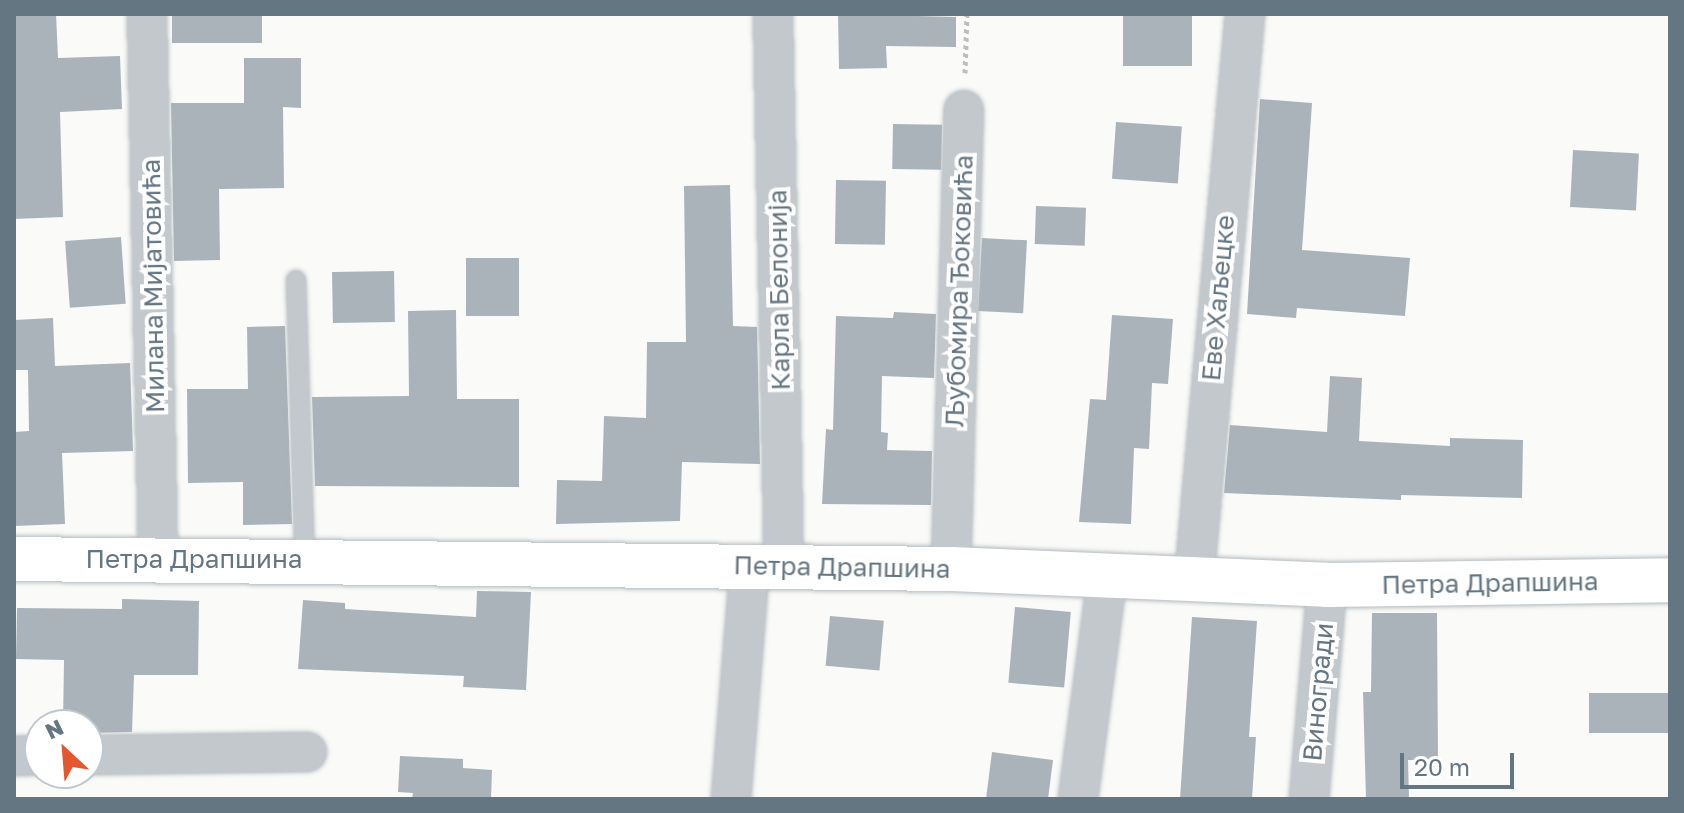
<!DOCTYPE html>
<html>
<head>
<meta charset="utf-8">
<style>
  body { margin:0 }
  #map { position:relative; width:1684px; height:813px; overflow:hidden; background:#fafaf8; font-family:"Golos Text",sans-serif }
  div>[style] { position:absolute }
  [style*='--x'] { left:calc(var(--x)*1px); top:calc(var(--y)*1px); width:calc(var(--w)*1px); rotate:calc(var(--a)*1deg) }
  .building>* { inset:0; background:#aab3b9; transform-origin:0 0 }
  .path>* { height:5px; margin-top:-2.5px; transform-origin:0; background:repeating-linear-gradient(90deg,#bbbfc2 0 4px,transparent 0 8px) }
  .roads { filter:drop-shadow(0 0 2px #b3babf) drop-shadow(0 0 2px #b3babf) }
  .lane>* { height:18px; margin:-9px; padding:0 9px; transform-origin:9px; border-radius:9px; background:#c3c8cc }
  .street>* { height:38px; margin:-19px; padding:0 19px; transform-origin:19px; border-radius:19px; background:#c3c8cc }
  .secondary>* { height:44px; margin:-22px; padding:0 22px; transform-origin:22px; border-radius:22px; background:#fff }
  span { translate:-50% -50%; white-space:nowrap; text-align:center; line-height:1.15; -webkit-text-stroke:8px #fff; paint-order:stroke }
  .street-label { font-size:26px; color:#657683 }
  .frame { position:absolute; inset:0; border:16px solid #657683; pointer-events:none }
  .north { position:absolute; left:24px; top:709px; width:80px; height:80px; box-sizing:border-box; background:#fff; border:2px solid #c1c8cd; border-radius:50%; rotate:334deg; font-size:22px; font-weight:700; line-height:32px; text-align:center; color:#657683 }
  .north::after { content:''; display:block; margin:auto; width:28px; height:36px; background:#e4572e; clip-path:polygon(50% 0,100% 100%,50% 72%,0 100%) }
  .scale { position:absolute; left:1400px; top:753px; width:114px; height:36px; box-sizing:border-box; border:4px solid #657683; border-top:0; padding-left:10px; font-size:24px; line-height:28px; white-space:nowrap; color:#657683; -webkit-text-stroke:6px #fff; paint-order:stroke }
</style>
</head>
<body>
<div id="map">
  <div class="building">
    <div style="clip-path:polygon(14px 14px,56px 14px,58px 58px,120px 56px,122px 109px,60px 112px,63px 217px,14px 219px)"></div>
    <div style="left:172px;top:14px;width:90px;height:29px"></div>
    <div style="clip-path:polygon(838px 14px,956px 17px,956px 47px,886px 46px,887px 68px,839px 69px)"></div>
    <div style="left:1123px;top:14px;width:69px;height:52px"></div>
    <div style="clip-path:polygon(244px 58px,301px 58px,301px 108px,283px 107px,284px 188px,219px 189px,220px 260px,174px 261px,171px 103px,244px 103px)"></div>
    <div style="clip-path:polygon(1260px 99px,1312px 103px,1302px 250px,1410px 258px,1405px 316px,1297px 308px,1296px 318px,1247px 314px)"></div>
    <div style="left:1116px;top:122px;width:66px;height:57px;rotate:4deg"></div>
    <div style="left:893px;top:124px;width:49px;height:45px;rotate:1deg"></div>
    <div style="left:1573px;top:150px;width:66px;height:57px;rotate:3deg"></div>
    <div style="left:836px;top:180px;width:50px;height:64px;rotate:1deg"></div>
    <div style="clip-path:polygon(730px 185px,733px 326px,757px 327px,760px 464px,682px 462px,680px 521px,556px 524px,557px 480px,602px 481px,604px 416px,646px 418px,647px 342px,686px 342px,684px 186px)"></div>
    <div style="left:1036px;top:206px;width:50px;height:38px;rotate:2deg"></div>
    <div style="left:121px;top:237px;width:67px;height:56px;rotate:86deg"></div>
    <div style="left:982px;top:238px;width:45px;height:73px;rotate:3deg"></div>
    <div style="left:519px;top:258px;width:58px;height:53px;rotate:90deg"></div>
    <div style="left:394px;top:271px;width:51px;height:62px;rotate:89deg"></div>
    <div style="clip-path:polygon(456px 310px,457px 399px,519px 399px,519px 487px,315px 486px,312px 397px,409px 396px,408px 311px)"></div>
    <div style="clip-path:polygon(894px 312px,936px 314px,934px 378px,882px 376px,881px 432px,888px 433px,887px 450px,932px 451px,931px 505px,822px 504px,826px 429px,833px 430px,836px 316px,893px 318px)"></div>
    <div style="clip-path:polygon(1112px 315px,1173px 319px,1168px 384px,1152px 383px,1149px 449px,1134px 448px,1131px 524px,1079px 522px,1090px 399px,1106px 400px)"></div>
    <div style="clip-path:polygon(53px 318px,55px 366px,130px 363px,133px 451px,62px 453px,65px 524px,14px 526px,14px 432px,29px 431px,28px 370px,14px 370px,14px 320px)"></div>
    <div style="clip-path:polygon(285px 326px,292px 524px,243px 525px,243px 482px,188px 483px,187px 389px,248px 389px,247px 327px)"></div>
    <div style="clip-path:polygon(1330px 376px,1362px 378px,1359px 441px,1450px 446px,1450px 438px,1523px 440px,1522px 498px,1401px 495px,1401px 500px,1224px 493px,1230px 425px,1327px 432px)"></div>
    <div style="clip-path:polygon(477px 591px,531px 592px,526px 690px,463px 687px,464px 676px,298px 669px,303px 600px,345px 603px,345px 609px,476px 617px)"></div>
    <div style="clip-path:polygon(122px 599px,199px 601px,198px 675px,134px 675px,132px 732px,88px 733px,88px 725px,63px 725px,64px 660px,16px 659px,17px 608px,122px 609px)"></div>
    <div style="left:1015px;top:607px;width:56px;height:76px;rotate:5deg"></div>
    <div style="clip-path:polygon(1372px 613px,1437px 613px,1438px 760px,1408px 760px,1409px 799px,1366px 799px,1363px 692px,1371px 692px)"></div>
    <div style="left:830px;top:616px;width:54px;height:50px;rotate:5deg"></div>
    <div style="clip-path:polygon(1192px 617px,1257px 621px,1249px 737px,1256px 737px,1252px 799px,1180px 799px)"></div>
    <div style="left:1670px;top:693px;width:40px;height:81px;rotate:90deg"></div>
    <div style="clip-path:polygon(992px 752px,1053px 760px,1048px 799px,986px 799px)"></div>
    <div style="clip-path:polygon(400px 756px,463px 759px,463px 768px,492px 770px,491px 799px,412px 799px,413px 793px,398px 792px)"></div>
  </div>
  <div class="path">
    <div style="--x:965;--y:73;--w:59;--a:-88.1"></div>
  </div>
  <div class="roads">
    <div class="lane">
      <div style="--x:296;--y:280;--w:279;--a:88.2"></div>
    </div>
    <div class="street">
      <div style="--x:147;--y:14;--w:545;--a:88.84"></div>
      <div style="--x:773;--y:14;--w:552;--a:88.86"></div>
      <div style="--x:951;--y:569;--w:459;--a:-88.4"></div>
      <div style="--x:1194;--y:581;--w:569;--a:-84.86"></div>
      <div style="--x:88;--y:755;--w:219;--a:-0.8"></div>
      <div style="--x:14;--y:756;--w:26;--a:-2"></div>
      <div style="--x:731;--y:799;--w:235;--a:-85.4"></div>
      <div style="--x:1078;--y:799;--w:223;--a:-82.5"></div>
      <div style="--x:1309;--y:799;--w:215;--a:-85.2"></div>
    </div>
    <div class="secondary">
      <div style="--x:14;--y:559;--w:937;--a:0.61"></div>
      <div style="--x:951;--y:569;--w:376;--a:2.4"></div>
      <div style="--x:1327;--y:585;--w:343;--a:-0.8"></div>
    </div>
  </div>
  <div class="street-label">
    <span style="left:153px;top:286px;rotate:-91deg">Милана Мијатовића</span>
    <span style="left:779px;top:290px;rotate:-91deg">Карла Белонија</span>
    <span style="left:959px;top:291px;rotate:-88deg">Љубомира Ђоковића</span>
    <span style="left:1218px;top:298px;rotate:-85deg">Еве Хаљецке</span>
    <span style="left:194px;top:559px">Петра Драпшина</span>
    <span style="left:842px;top:567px;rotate:1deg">Петра Драпшина</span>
    <span style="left:1490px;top:583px;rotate:-1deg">Петра Драпшина</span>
    <span style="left:1318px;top:692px;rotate:-85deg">Виногради</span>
  </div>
  <div class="frame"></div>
  <div class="north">N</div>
  <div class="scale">20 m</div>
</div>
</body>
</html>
